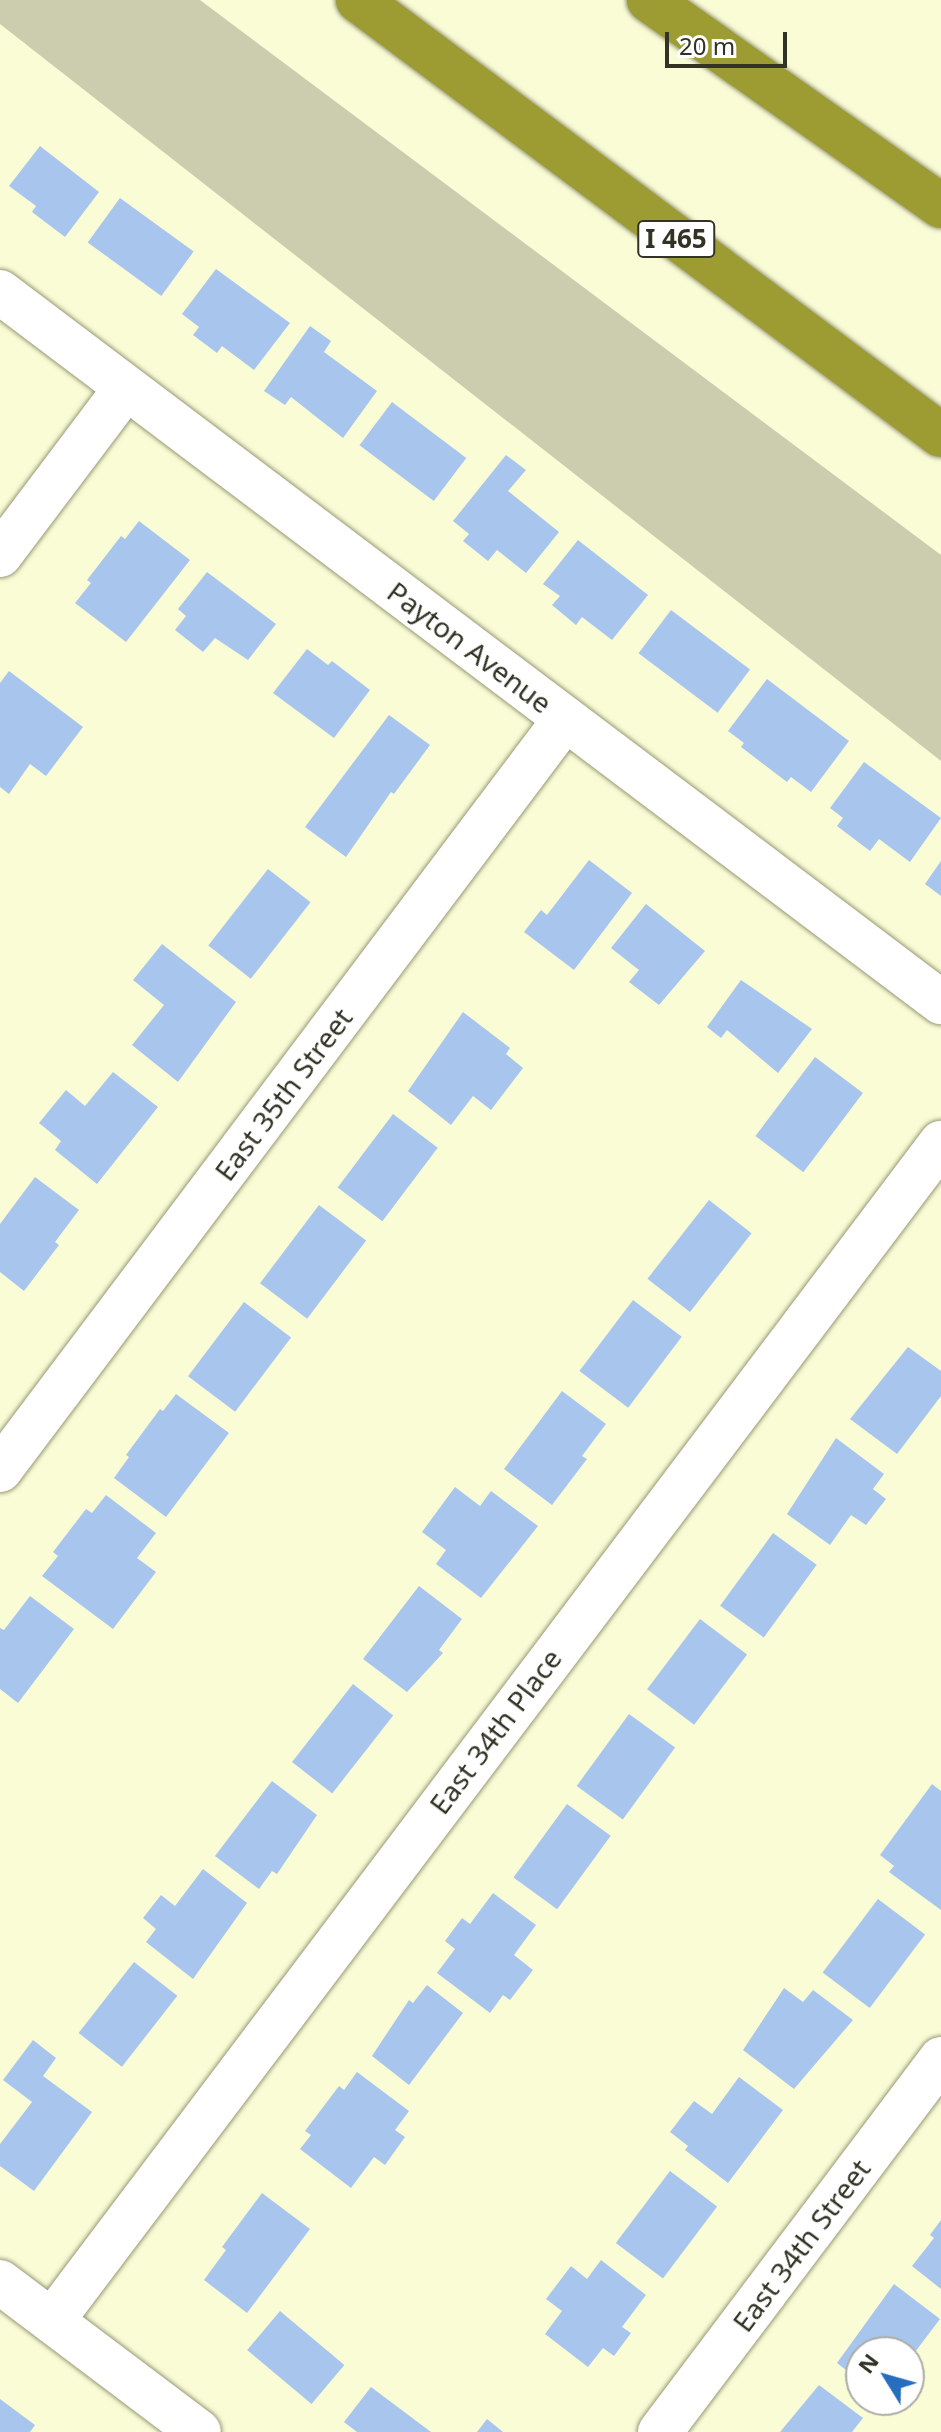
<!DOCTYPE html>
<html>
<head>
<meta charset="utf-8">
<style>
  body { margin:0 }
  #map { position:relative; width:941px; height:2432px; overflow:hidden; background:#fafcd6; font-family:"Noto Sans",sans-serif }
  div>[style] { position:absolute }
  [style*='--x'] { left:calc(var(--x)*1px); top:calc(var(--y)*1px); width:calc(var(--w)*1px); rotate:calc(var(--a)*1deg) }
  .green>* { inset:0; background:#cccdae }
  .building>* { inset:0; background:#a8c6ed; transform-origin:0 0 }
  .roads { filter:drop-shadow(0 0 2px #989976) drop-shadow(0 0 2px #989976) }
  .minor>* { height:44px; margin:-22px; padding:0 22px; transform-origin:22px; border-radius:22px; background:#fff }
  .motorway>* { height:44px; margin:-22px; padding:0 22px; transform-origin:22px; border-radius:22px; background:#9c9c32 }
  span { translate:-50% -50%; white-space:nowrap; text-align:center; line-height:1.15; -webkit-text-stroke:7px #fff; paint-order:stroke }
  .shield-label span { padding:2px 6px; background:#fff; border:2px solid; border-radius:6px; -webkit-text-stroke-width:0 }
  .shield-label { font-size:26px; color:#323324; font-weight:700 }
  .street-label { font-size:28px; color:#323324 }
  .north { position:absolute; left:845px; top:2336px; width:80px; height:80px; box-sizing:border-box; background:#fff; border:2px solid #adada7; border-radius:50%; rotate:307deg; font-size:22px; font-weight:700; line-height:32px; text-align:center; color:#323324 }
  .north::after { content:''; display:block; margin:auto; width:28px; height:36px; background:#276ebf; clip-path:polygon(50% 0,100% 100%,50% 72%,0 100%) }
  .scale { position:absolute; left:665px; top:32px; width:122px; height:36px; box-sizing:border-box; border:4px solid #323324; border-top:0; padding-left:10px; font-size:24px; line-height:28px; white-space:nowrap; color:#323324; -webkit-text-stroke:6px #fff; paint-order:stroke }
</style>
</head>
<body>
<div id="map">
  <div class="green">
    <div style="clip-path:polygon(0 0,200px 0,941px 555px,941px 761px,0 24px)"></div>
  </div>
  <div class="building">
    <div style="clip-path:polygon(40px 146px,99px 192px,65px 237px,32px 212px,36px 206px,9px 186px)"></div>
    <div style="left:120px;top:198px;width:91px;height:55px;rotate:36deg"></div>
    <div style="clip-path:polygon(216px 269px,290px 323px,254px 370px,222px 346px,217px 353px,193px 335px,199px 327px,182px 314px)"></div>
    <div style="clip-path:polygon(310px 326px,331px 341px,324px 352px,377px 391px,343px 438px,291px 397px,285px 405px,264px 391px)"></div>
    <div style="left:392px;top:402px;width:93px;height:54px;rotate:37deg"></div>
    <div style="clip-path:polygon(506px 455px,526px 470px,508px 491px,559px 532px,526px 573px,497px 550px,488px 561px,463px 541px,469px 534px,453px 521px)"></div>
    <div style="clip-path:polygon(139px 521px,190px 560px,126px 642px,75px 603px,91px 583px,87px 580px,121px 536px,125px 539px)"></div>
    <div style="clip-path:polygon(578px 540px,648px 595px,612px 640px,582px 617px,576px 625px,552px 605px,560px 596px,543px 584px)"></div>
    <div style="clip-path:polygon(207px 572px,276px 624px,248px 660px,215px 638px,203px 652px,175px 630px,186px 616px,178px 609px)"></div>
    <div style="left:671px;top:610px;width:99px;height:54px;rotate:37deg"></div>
    <div style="clip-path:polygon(307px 649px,328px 665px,332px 661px,370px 690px,334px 738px,273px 693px)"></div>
    <div style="clip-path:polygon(9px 671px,83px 727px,46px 776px,30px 764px,9px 794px,0 787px,0 683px)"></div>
    <div style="clip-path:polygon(767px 679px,849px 741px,811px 792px,791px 777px,787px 782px,741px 747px,744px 743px,728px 731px)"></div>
    <div style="clip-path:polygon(389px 715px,430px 745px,394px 794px,391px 792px,346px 857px,305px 827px)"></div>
    <div style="clip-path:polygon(864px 762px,941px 818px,910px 862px,879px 839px,870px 851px,837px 826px,843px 818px,830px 808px)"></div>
    <div style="clip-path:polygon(589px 860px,632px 893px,574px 970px,524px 932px,541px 910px,547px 915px)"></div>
    <div style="clip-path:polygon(941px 861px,941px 896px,925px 884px)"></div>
    <div style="left:268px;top:869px;width:54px;height:97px;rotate:38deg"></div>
    <div style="clip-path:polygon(646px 904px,705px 951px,659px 1005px,629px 982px,639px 970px,611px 948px)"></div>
    <div style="clip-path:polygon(162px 944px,236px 1002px,178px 1082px,132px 1045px,164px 1005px,133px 980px)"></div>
    <div style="clip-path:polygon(741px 980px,812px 1029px,778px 1073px,727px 1030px,721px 1038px,707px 1027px)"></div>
    <div style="clip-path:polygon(463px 1012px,510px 1048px,506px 1054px,523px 1068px,491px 1110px,473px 1096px,451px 1125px,408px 1091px)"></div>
    <div style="left:815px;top:1057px;width:60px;height:99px;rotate:37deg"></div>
    <div style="clip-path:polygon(113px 1072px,158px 1107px,97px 1184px,55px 1150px,61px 1141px,39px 1123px,66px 1090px,85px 1106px)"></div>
    <div style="left:393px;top:1114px;width:56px;height:92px;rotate:37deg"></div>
    <div style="clip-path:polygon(35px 1177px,79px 1210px,55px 1242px,59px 1245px,24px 1291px,0 1272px,0 1224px)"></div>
    <div style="left:709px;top:1200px;width:54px;height:100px;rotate:38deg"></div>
    <div style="left:319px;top:1205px;width:59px;height:98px;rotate:37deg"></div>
    <div style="left:633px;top:1300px;width:61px;height:89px;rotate:37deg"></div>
    <div style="left:244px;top:1302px;width:59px;height:93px;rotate:37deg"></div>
    <div style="clip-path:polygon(908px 1347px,941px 1371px,941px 1396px,897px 1454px,850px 1419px)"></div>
    <div style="clip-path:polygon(562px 1391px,606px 1424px,582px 1456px,587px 1459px,552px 1505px,504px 1469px)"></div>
    <div style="clip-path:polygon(176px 1394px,229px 1433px,166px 1517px,114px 1478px,129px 1457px,126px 1455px,160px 1409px,163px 1411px)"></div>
    <div style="clip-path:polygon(836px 1438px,884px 1474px,873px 1489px,886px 1499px,866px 1525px,851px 1515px,830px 1545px,787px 1514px)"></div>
    <div style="clip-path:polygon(455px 1487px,480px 1506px,491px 1491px,538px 1526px,481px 1598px,436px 1564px,446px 1550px,422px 1532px)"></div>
    <div style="clip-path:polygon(106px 1495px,156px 1533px,137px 1558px,156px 1572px,113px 1629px,42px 1576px,58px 1556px,53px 1552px,86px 1509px,92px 1513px)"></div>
    <div style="left:773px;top:1533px;width:54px;height:90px;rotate:36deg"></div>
    <div style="clip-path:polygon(419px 1586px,462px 1619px,439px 1650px,443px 1653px,407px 1692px,363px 1659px)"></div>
    <div style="clip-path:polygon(30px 1596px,74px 1629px,18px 1703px,0 1689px,0 1628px,4px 1630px)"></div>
    <div style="left:700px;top:1619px;width:59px;height:88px;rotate:37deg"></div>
    <div style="left:353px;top:1684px;width:51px;height:99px;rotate:38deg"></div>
    <div style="left:629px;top:1714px;width:57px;height:89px;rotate:36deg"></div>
    <div style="clip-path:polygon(272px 1781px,317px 1815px,277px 1874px,272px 1871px,259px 1889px,215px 1856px)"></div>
    <div style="clip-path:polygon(932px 1784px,941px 1791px,941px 1910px,889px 1872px,894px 1866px,880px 1855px)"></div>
    <div style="left:567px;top:1804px;width:54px;height:91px;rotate:36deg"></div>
    <div style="clip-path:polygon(203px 1869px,247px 1903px,193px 1979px,146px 1942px,156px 1929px,143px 1918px,161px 1895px,175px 1906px)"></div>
    <div style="clip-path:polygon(493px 1893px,536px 1925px,514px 1955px,533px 1970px,510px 2000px,503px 1995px,490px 2013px,437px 1973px,455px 1949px,445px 1941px,462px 1918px,470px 1924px)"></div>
    <div style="left:878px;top:1899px;width:59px;height:92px;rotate:37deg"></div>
    <div style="left:134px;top:1962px;width:55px;height:90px;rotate:38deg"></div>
    <div style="clip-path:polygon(427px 1985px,463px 2013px,409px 2085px,372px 2056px,409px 2000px,413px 2003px)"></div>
    <div style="clip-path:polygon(784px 1988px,803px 2002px,813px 1990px,853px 2020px,794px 2089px,743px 2050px)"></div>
    <div style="clip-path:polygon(33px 2040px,56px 2058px,43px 2076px,92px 2112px,34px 2191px,0 2166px,0 2144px,32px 2102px,3px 2080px)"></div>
    <div style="clip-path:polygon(357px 2072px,409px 2111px,395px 2130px,405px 2137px,385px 2165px,374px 2157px,351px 2188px,300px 2149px,311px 2135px,305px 2131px,339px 2086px,344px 2090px)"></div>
    <div style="clip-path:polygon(739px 2077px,783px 2110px,728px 2183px,685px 2150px,688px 2146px,670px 2132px,694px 2101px,712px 2114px)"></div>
    <div style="left:670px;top:2171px;width:59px;height:90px;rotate:37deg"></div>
    <div style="clip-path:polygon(262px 2193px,310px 2229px,247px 2313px,204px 2280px,226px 2250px,222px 2247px)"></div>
    <div style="clip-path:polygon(941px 2220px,941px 2289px,912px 2266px,934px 2238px,930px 2235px)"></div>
    <div style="clip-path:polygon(601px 2260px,646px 2295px,622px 2327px,631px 2333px,614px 2356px,603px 2348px,588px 2367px,545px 2334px,562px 2311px,546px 2299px,571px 2266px,587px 2279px)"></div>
    <div style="clip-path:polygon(894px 2284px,940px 2319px,909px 2360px,909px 2352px,861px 2352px,861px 2382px,837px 2363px)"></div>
    <div style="left:280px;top:2311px;width:84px;height:51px;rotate:40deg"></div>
    <div style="clip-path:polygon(819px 2385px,863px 2418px,852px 2432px,780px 2432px)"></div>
    <div style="clip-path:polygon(371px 2387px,431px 2432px,357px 2432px,344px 2422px)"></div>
    <div style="clip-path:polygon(0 2399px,35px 2425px,30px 2432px,0 2432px)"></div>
    <div style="clip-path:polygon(487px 2419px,503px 2432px,477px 2432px)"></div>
  </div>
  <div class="roads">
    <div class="minor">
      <div style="--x:0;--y:292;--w:1179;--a:37.04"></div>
      <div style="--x:0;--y:555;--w:209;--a:-53"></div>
      <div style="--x:0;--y:1470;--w:940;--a:-53.04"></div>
      <div style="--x:0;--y:2282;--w:249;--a:37"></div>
      <div style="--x:52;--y:2321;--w:1476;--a:-52.96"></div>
      <div style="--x:660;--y:2432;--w:467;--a:-53"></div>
    </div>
    <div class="motorway">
      <div style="--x:358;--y:0;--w:727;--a:36.73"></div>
      <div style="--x:649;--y:0;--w:357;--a:35.2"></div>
    </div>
  </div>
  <div class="shield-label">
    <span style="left:676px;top:239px">I 465</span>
  </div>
  <div class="street-label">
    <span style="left:470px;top:647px;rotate:37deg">Payton Avenue</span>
    <span style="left:283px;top:1094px;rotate:-53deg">East 35th Street</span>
    <span style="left:495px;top:1731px;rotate:-53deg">East 34th Place</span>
    <span style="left:801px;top:2245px;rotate:-53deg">East 34th Street</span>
  </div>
  <div class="north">N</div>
  <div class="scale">20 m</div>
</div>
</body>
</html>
